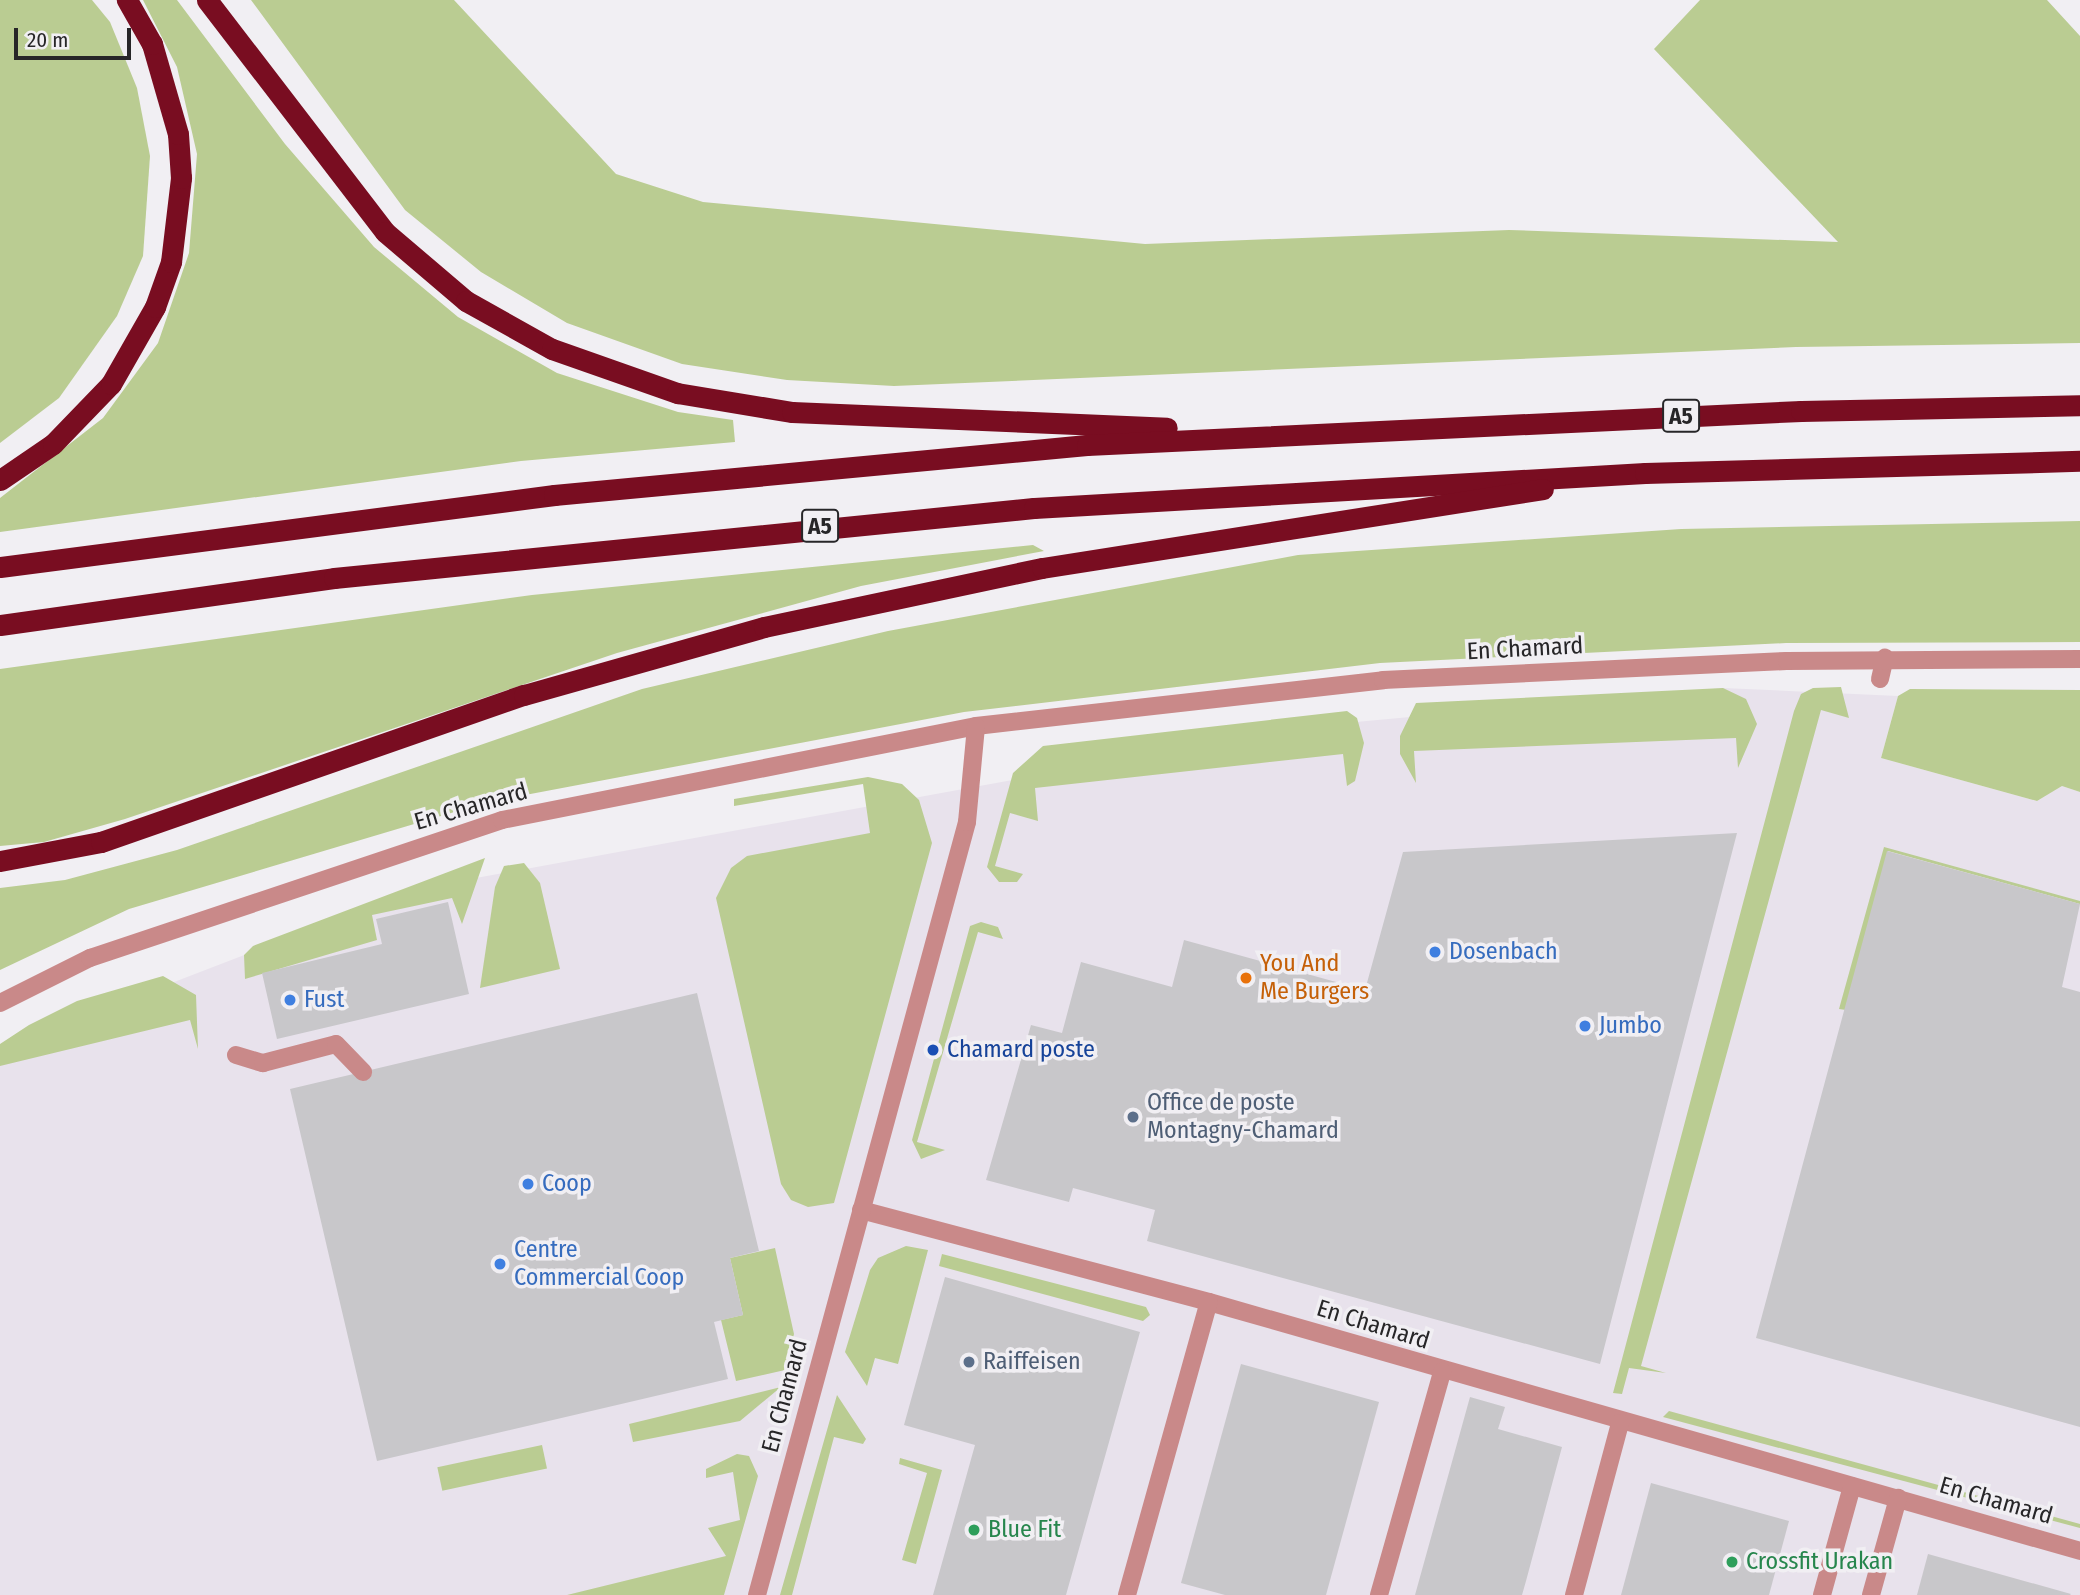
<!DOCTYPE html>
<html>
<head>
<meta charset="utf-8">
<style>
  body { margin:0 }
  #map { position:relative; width:2080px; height:1595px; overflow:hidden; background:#f1eff3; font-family:"Fira Sans Condensed",sans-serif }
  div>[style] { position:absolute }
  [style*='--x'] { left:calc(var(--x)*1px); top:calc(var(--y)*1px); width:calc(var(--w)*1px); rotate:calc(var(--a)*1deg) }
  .built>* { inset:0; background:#e8e2ec }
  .green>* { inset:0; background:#bacc92; transform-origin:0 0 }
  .building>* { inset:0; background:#c8c7ca }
  .service>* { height:18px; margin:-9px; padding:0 9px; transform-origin:9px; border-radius:9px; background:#c98989 }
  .minor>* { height:18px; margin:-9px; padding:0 9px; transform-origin:9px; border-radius:9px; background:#c98989 }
  .motorway>* { height:21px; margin:-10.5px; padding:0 10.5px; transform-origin:10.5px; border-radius:10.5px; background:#790d21 }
  .dots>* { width:19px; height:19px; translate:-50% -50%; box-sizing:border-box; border:4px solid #f1eff3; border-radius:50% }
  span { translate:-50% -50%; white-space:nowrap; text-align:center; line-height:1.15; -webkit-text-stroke:7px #f1eff3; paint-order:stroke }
  .shield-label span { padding:2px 5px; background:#f1eff3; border:2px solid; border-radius:5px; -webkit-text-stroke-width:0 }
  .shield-label { font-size:23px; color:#272628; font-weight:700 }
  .street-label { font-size:24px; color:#272628 }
  .shop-label { font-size:24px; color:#366cbe }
  .left { translate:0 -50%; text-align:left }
  .food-label { font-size:24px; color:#c56008 }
  .transit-label { font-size:24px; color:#164399 }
  .service-label { font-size:24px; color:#4e5e75 }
  .leisure-label { font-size:24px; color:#27864d }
  .scale { position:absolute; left:14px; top:28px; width:117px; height:32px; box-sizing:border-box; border:4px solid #272628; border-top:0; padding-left:9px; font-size:21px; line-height:24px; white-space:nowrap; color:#272628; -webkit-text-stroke:5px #f1eff3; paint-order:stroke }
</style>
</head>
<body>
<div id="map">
  <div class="built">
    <div style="clip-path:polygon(1723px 688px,1898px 696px,1881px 758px,2037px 801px,2062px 786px,2080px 792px,2080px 1595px,0 1595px,0 1049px,416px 889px,1302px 727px)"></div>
  </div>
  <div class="green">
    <div style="clip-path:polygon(0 0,92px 0,110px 22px,137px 88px,150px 156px,143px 256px,117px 316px,59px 398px,0 443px)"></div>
    <div style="clip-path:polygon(143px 0,177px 0,285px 144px,374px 247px,458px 317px,557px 373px,678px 412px,733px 420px,735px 442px,521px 461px,0 532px,0 498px,103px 418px,158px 343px,189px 253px,197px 154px,177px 67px)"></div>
    <div style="clip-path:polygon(251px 0,454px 0,616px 174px,703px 202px,1145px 244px,1509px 230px,1838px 242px,1654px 49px,1700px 0,2047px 0,2080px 36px,2080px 343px,1796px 347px,894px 386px,787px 380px,682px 364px,567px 323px,481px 272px,405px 210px)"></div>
    <div style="clip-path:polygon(2080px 521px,2080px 642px,1786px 643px,1380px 663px,964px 712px,488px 802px,129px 909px,0 970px,0 888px,65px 880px,177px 850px,642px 689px,888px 631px,1298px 555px,1681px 529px)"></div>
    <div style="clip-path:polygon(1033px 545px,1044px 551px,861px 586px,617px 653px,125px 819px,44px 842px,0 846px,0 669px,532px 595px)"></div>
    <div style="clip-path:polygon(1841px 687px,1849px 718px,1821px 710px,1641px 1366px,1666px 1373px,1629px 1368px,1622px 1394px,1613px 1393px,1794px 711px,1801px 694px,1813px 688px)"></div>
    <div style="clip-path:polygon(1723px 688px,1746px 699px,1757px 724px,1738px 768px,1736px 738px,1414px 751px,1416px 783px,1400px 754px,1400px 736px,1416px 703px)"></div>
    <div style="clip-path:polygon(1910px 689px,2080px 690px,2080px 792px,2062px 786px,2037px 801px,1881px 758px,1898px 696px)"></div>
    <div style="clip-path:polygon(1347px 711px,1357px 718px,1364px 743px,1355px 781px,1347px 786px,1343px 754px,1035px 788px,1038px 821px,1010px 813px,995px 866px,1023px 874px,1017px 882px,999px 882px,987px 867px,1013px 773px,1043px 746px)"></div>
    <div style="clip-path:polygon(868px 777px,902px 784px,919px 800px,932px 843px,834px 1203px,808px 1207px,791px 1200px,781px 1184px,716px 898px,731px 868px,747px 856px,870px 833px,863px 784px,734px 806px,734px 799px)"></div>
    <div style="clip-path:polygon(1884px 847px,2080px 901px,2080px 904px,1888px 851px,1846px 1010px,1839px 1009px)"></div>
    <div style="clip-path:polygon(485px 858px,462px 924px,452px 898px,372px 915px,377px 940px,245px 979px,244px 955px,253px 946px)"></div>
    <div style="clip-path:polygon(524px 863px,540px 883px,560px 969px,480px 988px,495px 887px,504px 866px)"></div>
    <div style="clip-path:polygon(981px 922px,998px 927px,1003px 939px,978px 932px,917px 1142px,945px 1150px,921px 1159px,912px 1140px,970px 926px)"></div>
    <div style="clip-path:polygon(163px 976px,196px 995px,198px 1049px,190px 1020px,0 1066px,0 1044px,29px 1025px,77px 1001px)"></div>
    <div style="clip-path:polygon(906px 1246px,928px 1250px,898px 1364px,875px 1358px,867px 1386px,845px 1352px,870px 1270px,878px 1258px)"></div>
    <div style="clip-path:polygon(775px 1248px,794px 1334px,785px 1370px,736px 1381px,721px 1320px,743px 1315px,730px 1258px)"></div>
    <div style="clip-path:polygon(942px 1254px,1146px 1307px,1150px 1315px,1143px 1321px,939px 1266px)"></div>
    <div style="clip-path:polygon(781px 1387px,740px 1421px,633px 1442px,629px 1424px)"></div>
    <div style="clip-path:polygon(837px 1395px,866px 1439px,863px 1444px,834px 1437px,792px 1595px,780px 1595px)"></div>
    <div style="clip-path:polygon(1669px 1411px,2080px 1524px,2080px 1528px,1663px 1417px)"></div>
    <div style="left:542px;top:1445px;width:24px;height:107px;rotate:78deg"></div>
    <div style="clip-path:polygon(737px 1454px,749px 1456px,758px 1476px,724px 1595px,567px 1595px,726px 1556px,708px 1528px,740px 1520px,733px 1472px,706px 1478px,706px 1469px)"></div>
    <div style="clip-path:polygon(900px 1458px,942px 1470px,916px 1564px,902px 1560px,927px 1473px,899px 1464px)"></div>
  </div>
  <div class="building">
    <div style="clip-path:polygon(1737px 833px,1600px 1364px,1147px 1241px,1155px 1210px,1073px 1188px,1069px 1202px,986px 1180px,1031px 1025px,1062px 1033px,1081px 962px,1172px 987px,1184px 940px,1365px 990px,1403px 852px)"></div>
    <div style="clip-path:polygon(1887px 851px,2080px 904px,2062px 987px,2080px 992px,2080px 1427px,1756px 1338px)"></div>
    <div style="clip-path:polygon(448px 902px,469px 994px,277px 1039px,262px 973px,382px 944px,376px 919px)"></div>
    <div style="clip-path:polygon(697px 993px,759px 1251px,730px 1258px,743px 1315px,714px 1322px,728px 1379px,377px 1461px,290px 1089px)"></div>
    <div style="clip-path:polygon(945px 1277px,1140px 1332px,1066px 1595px,933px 1595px,975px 1445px,904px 1425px)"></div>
    <div style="clip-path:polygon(1241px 1364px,1379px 1402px,1326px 1595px,1225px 1595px,1181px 1583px)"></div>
    <div style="clip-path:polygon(1470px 1397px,1505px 1407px,1498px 1429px,1562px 1447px,1526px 1581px,1522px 1595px,1415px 1595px)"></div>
    <div style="clip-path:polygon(1651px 1483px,1789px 1521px,1769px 1595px,1621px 1595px)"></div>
    <div style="clip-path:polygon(1928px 1554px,2071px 1594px,2070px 1595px,1917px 1595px)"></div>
  </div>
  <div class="service">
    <div style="--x:1880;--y:679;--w:22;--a:-77"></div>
    <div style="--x:236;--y:1055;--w:28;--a:17"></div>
    <div style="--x:263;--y:1063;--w:75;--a:-14.6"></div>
    <div style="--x:336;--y:1044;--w:39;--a:46"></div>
    <div style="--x:861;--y:1210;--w:360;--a:14.8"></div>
    <div style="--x:1209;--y:1302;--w:906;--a:15.95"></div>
    <div style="--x:1127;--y:1595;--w:304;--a:-74.4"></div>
    <div style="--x:1379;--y:1595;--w:232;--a:-74.2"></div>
    <div style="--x:1574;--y:1595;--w:178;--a:-75"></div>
    <div style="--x:1822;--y:1595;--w:113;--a:-74.6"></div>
    <div style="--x:1871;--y:1595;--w:101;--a:-74.4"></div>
  </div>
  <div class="minor">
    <div style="--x:0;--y:1003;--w:101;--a:-26.6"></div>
    <div style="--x:90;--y:958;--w:434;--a:-18.5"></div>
    <div style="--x:502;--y:820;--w:483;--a:-11.2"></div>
    <div style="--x:976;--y:726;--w:410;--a:-6.4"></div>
    <div style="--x:1383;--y:680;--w:404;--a:-2.7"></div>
    <div style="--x:1787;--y:661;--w:293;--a:-0.4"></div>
    <div style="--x:757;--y:1595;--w:801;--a:-74.8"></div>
    <div style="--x:967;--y:822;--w:96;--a:-84.6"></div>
  </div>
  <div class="motorway">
    <div style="--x:207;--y:0;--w:292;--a:52.5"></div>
    <div style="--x:385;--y:232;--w:106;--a:40.4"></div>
    <div style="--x:466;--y:301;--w:98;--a:29.2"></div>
    <div style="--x:552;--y:349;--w:133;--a:19.4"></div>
    <div style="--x:677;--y:393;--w:117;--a:9.4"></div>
    <div style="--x:792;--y:412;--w:375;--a:2.4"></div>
    <div style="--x:0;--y:480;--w:64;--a:-34.2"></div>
    <div style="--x:53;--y:444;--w:83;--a:-46"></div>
    <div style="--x:111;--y:384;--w:89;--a:-60.3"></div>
    <div style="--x:155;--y:307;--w:48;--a:-70.4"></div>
    <div style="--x:171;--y:262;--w:85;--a:-83.2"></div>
    <div style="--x:181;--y:178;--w:44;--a:-93.9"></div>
    <div style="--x:178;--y:134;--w:94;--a:-106.1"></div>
    <div style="--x:152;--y:44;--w:51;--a:-119.6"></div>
    <div style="--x:0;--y:567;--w:559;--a:-7.4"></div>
    <div style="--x:554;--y:495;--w:535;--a:-5.36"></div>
    <div style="--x:1087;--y:445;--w:715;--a:-2.73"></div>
    <div style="--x:1801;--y:411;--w:279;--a:-1.2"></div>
    <div style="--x:0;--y:625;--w:337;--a:-8"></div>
    <div style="--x:334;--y:578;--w:703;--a:-5.71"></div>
    <div style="--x:1034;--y:508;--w:612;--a:-3.28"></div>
    <div style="--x:1645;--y:473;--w:435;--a:-1.6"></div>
    <div style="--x:0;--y:861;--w:103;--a:-10.7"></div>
    <div style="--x:101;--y:842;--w:448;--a:-19.2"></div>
    <div style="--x:524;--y:695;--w:249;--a:-15.8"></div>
    <div style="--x:764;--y:627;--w:284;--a:-12"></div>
    <div style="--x:1042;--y:568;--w:507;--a:-8.96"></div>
  </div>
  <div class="dots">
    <div style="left:1435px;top:952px;background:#3f7fe0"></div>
    <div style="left:1246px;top:978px;background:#e8710a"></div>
    <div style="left:290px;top:1000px;background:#3f7fe0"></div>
    <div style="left:1585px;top:1026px;background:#3f7fe0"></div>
    <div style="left:933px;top:1050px;background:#1a4fb4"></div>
    <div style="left:1133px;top:1117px;background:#5c6f8a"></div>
    <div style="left:528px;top:1184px;background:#3f7fe0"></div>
    <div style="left:500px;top:1264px;background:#3f7fe0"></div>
    <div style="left:969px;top:1362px;background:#5c6f8a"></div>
    <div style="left:974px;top:1530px;background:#2e9e5b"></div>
    <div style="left:1732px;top:1562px;background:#2e9e5b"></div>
  </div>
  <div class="shield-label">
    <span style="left:1681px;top:416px">A5</span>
    <span style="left:820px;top:526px">A5</span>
  </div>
  <div class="street-label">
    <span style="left:1525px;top:649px;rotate:-3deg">En Chamard</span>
    <span style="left:471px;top:807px;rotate:-16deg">En Chamard</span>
    <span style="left:1373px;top:1325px;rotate:17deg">En Chamard</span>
    <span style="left:785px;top:1396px;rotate:-75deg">En Chamard</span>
    <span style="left:1996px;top:1501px;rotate:16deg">En Chamard</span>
  </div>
  <div class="shop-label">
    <span class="left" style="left:1449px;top:952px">Dosenbach</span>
    <span class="left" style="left:304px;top:1000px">Fust</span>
    <span class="left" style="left:1599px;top:1026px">Jumbo</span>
    <span class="left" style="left:542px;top:1184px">Coop</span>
    <span class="left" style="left:514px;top:1264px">Centre<br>Commercial Coop</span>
  </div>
  <div class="food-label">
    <span class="left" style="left:1260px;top:978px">You And<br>Me Burgers</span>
  </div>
  <div class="transit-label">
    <span class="left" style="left:947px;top:1050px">Chamard poste</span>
  </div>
  <div class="service-label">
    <span class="left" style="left:1147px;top:1117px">Office de poste<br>Montagny-Chamard</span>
    <span class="left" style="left:983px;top:1362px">Raiffeisen</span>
  </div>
  <div class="leisure-label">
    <span class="left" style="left:988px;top:1530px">Blue Fit</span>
    <span class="left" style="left:1746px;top:1562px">Crossfit Urakan</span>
  </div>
  <div class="scale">20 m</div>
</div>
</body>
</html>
